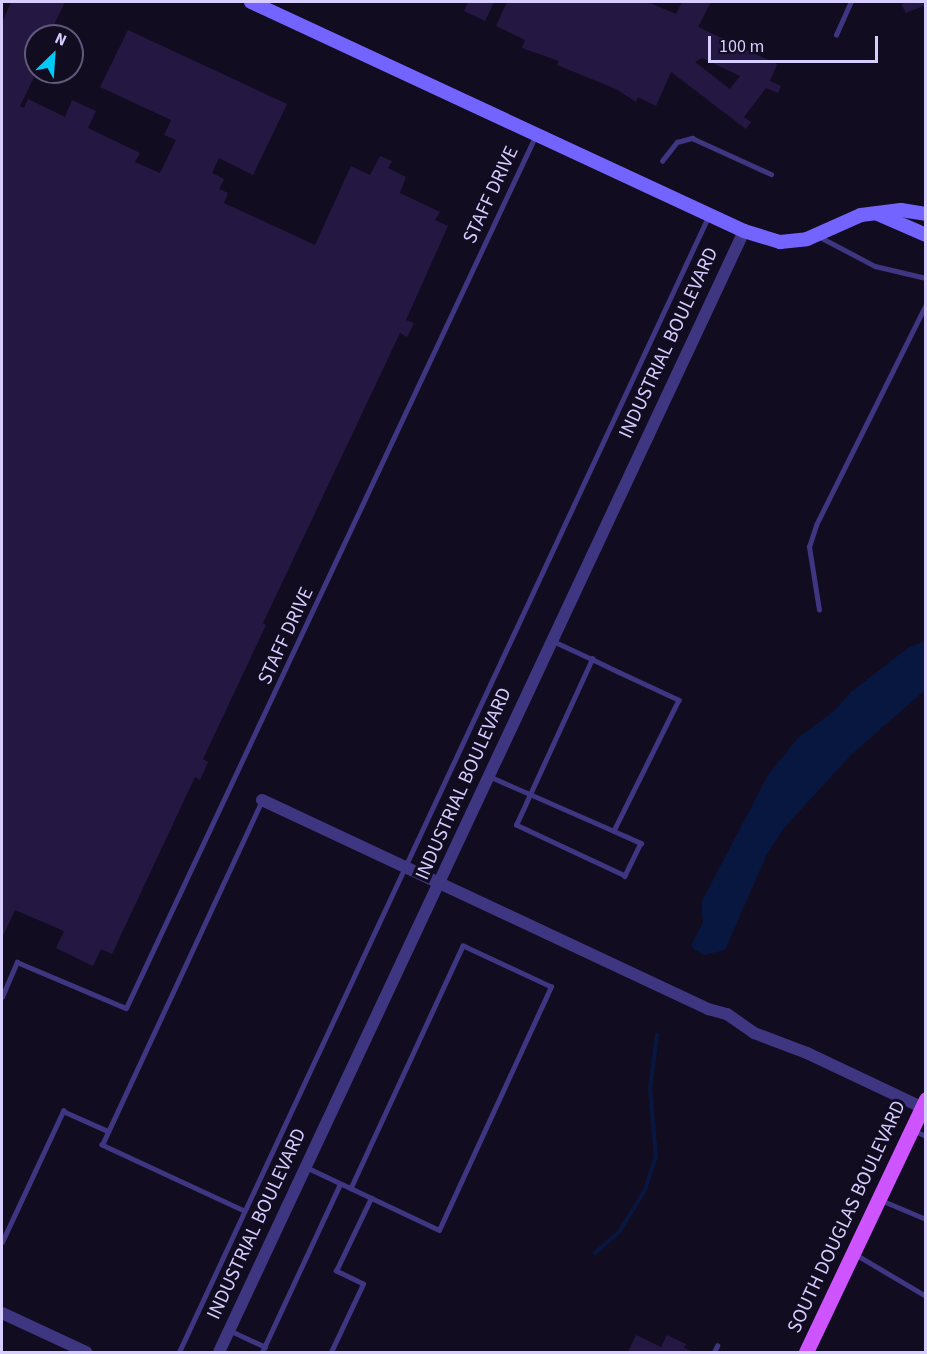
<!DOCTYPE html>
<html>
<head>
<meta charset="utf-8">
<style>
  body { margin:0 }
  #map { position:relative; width:927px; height:1354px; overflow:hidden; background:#120c21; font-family:"Source Sans 3",sans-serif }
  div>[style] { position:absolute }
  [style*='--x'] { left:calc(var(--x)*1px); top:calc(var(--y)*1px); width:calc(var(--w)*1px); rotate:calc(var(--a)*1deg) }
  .water>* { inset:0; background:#08173f }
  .stream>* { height:4px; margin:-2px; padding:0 2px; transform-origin:2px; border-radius:2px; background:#08173f }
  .building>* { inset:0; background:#241843 }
  .service>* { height:4.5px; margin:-2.25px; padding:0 2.25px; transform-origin:2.25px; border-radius:2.25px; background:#3f3682 }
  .tertiary>* { height:12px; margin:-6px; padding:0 6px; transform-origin:6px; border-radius:6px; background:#3f3682 }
  .secondary>* { height:14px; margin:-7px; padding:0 7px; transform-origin:7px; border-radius:7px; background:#7464ff }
  .primary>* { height:15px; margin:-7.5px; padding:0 7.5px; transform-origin:7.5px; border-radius:7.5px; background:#cd54ff }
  span { translate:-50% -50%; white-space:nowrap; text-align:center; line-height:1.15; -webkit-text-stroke:6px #120c21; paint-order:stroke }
  .street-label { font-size:20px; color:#d7cdff }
  .frame { position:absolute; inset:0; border:3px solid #d7cdff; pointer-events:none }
  .north { position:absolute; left:24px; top:24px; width:60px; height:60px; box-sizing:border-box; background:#120c21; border:2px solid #61597a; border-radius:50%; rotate:25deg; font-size:16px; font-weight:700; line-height:24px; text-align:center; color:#d7cdff }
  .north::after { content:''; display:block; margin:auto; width:21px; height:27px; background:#00cbf8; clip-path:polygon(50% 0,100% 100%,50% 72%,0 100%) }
  .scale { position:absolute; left:708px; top:36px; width:170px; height:27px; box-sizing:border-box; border:3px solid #d7cdff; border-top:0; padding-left:8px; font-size:18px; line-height:21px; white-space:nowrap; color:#d7cdff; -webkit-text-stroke:4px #120c21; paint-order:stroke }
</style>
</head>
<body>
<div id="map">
  <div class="water">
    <div style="clip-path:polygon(925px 641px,925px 690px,851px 755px,784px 828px,767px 854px,725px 950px,704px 955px,695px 950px,691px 946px,703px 922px,701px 903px,768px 775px,798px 738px,834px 711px,851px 692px,908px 648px)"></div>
  </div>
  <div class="stream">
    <div style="--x:595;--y:1253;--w:32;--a:-41"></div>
    <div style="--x:619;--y:1232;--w:49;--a:-58.2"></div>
    <div style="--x:645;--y:1190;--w:35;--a:-72"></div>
    <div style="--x:656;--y:1157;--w:68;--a:-95"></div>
    <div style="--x:650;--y:1089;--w:55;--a:-82.7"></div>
  </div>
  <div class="building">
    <div style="clip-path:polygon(11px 2px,65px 2px,50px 33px,41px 30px,36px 36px,32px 48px,36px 50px,36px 73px,20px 106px,24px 108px,28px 99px,65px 117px,72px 100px,96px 111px,88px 128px,140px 153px,135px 162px,160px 173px,176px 140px,164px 135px,171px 120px,100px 87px,128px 30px,287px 104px,253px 175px,219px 158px,212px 173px,224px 179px,219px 189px,228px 193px,224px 203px,315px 245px,351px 166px,370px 175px,380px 156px,392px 161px,388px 168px,406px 177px,400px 193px,440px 212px,435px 220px,448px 226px,406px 320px,414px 323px,407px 337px,400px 333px,263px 623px,266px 625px,203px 759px,208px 762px,200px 780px,195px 777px,112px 954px,101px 949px,93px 966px,56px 948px,64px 931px,15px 910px,2px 938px,2px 23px)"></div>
    <div style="clip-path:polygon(468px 2px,494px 2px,485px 21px,464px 11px)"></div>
    <div style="clip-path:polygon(evenodd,507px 2px,648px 2px,676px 14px,682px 2px,711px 2px,698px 27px,777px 64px,770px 81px,781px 86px,778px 93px,766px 88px,744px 117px,751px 122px,746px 129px,671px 72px,656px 106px,638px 97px,636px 102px,616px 89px,557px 65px,559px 61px,522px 48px,525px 40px,496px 26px,507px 2px,702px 58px,740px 76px,730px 89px,695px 62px,702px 58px)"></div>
    <div style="clip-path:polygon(909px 2px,926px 2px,926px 5px,906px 13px,901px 4px)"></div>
    <div style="clip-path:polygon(636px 1335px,661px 1347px,667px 1335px,686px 1344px,684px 1348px,693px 1352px,628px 1352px)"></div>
  </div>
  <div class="service">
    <div style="--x:836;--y:35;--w:36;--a:-66"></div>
    <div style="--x:662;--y:161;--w:24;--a:-52"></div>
    <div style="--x:677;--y:142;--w:16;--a:-15"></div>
    <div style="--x:692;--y:138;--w:87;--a:24.5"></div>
    <div style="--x:820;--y:237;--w:62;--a:27.8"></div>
    <div style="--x:875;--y:266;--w:52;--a:13.2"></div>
    <div style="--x:819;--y:610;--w:64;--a:-99"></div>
    <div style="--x:809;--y:547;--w:23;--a:-72"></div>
    <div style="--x:816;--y:525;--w:247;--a:-63.5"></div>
    <div style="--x:553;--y:641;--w:43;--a:24.8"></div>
    <div style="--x:592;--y:659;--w:30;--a:26"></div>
    <div style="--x:619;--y:672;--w:66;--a:25"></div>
    <div style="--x:679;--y:700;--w:146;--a:116.4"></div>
    <div style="--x:614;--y:831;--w:30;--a:24"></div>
    <div style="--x:641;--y:843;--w:37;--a:116"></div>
    <div style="--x:625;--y:876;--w:120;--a:-154.9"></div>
    <div style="--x:516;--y:825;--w:183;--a:-65.4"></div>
    <div style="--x:491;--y:777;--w:134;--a:23.7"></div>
    <div style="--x:2;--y:997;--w:38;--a:-67"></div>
    <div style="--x:17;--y:962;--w:118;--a:22.9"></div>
    <div style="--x:126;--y:1008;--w:962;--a:-64.85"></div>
    <div style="--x:913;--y:1130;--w:14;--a:25"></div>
    <div style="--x:306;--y:1167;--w:147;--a:25.3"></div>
    <div style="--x:439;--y:1230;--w:268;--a:-65.3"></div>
    <div style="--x:551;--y:987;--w:97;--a:-155"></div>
    <div style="--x:463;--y:946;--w:267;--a:114.8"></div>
    <div style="--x:881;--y:1200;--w:49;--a:22.9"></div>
    <div style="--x:244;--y:1211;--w:157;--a:-155.1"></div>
    <div style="--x:102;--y:1145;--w:378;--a:-65.1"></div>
    <div style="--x:2;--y:1242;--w:145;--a:-65"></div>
    <div style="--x:63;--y:1111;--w:49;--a:24"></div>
    <div style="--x:855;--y:1254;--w:82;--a:30.6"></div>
    <div style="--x:229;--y:1330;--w:40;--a:25"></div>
    <div style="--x:179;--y:1352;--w:1252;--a:-65.01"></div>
    <div style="--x:262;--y:1352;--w:185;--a:-65.1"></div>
    <div style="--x:331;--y:1352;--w:75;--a:-64.8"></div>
    <div style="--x:363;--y:1284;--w:30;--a:-154"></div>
    <div style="--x:336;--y:1271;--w:81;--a:-64.4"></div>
    <div style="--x:714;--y:1352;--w:7;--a:-63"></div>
  </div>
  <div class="tertiary">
    <div style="--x:262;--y:800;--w:493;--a:25.1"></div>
    <div style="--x:708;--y:1009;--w:20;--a:15"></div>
    <div style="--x:727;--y:1014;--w:33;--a:35"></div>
    <div style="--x:754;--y:1033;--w:57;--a:20.7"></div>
    <div style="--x:807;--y:1053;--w:126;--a:25.3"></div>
    <div style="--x:2;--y:1313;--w:93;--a:24.9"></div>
    <div style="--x:219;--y:1352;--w:1238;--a:-64.9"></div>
  </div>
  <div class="secondary">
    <div style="--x:251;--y:2;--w:544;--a:24.92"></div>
    <div style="--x:744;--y:231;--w:38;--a:17"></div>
    <div style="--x:780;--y:242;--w:27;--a:-6"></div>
    <div style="--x:807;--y:239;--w:59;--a:-24"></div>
    <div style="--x:861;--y:215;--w:40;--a:-7.1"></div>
    <div style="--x:901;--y:210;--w:25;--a:9"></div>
    <div style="--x:878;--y:214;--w:52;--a:23.6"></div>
  </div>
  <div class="primary">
    <div style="--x:806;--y:1352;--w:280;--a:-64.6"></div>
  </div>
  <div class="street-label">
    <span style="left:491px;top:195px;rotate:-65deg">STAFF DRIVE</span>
    <span style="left:669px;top:343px;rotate:-65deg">INDUSTRIAL BOULEVARD</span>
    <span style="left:286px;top:636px;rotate:-65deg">STAFF DRIVE</span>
    <span style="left:464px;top:784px;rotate:-66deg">INDUSTRIAL BOULEVARD</span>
    <span style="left:847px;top:1217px;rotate:-65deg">SOUTH DOUGLAS BOULEVARD</span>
    <span style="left:257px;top:1224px;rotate:-65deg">INDUSTRIAL BOULEVARD</span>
  </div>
  <div class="frame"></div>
  <div class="north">N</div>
  <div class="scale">100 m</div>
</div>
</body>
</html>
